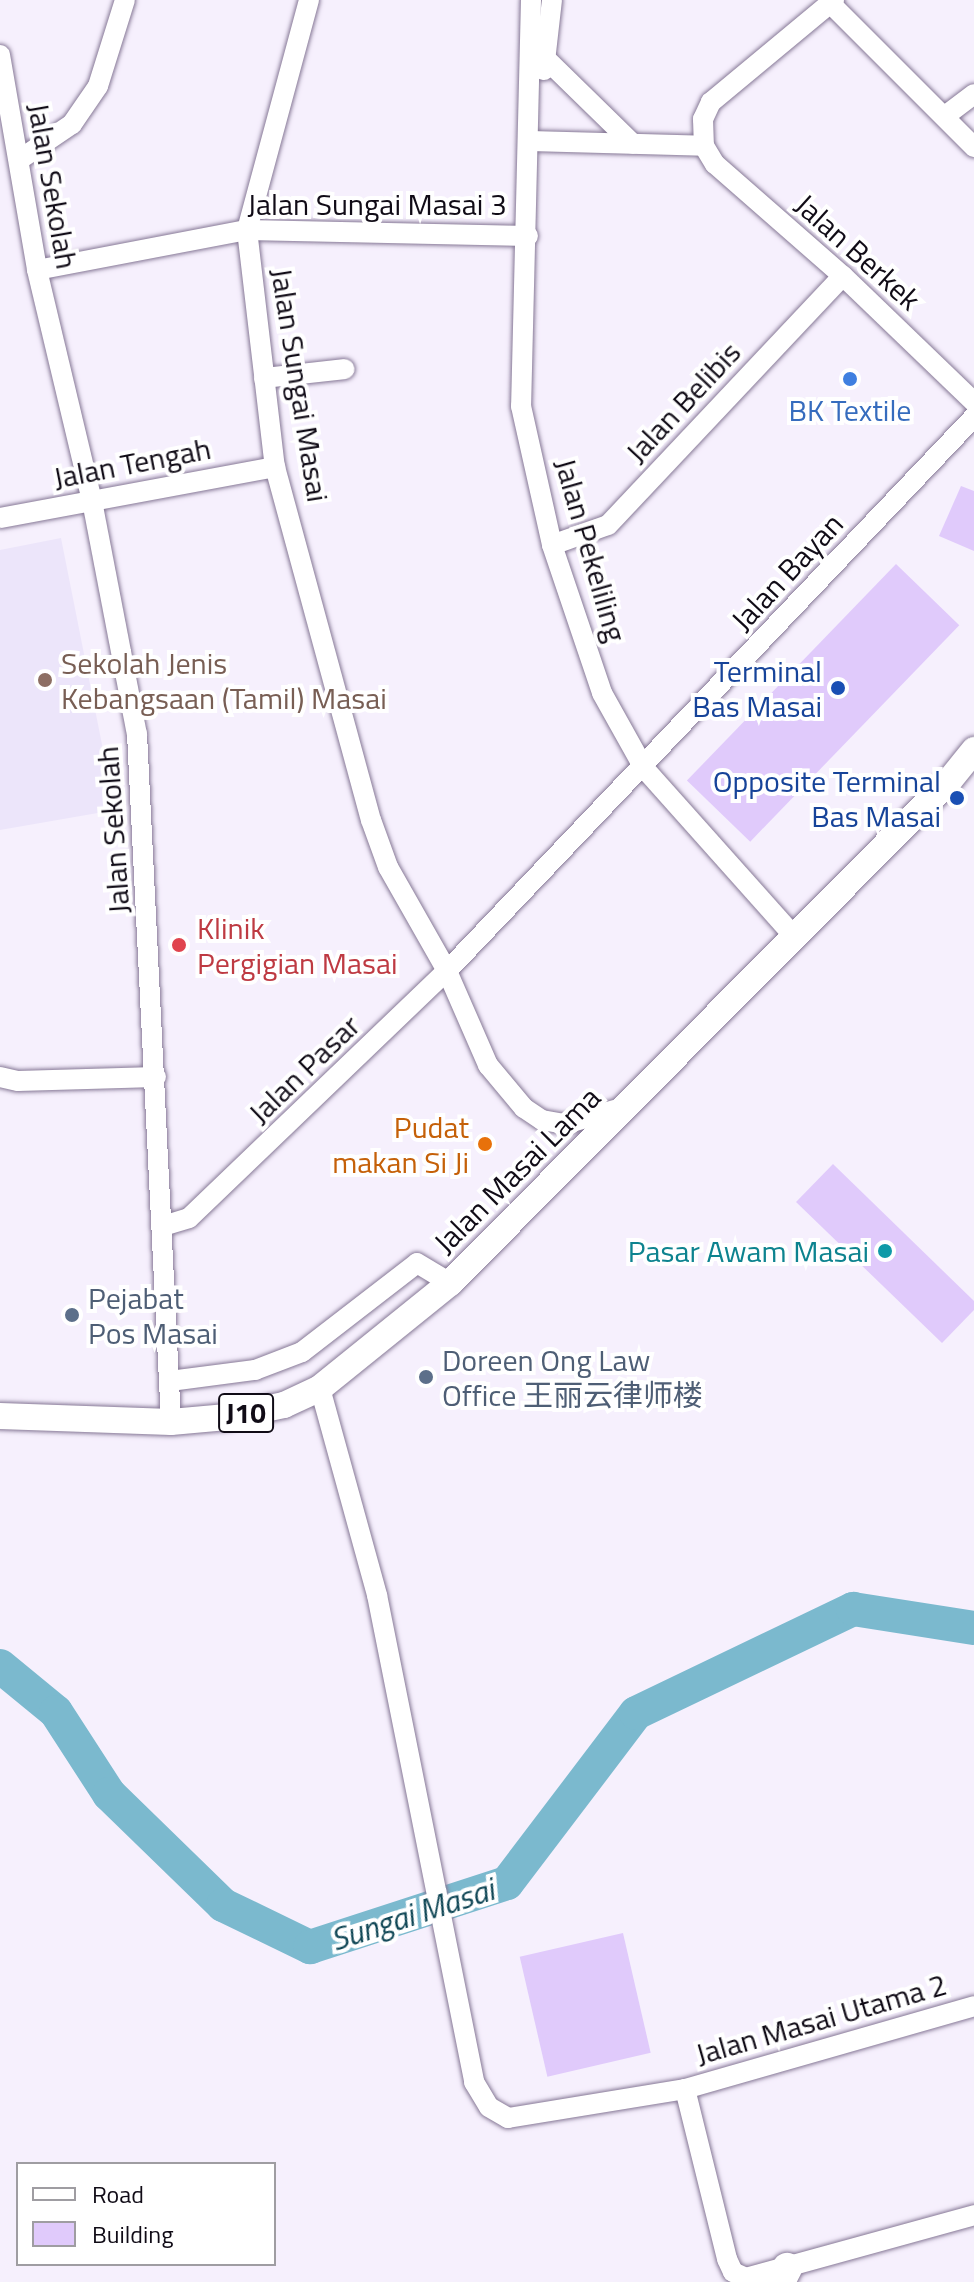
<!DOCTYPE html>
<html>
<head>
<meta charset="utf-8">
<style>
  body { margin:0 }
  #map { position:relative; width:974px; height:2282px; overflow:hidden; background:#f6f0fd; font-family:"Titillium Web","Noto Sans SC",sans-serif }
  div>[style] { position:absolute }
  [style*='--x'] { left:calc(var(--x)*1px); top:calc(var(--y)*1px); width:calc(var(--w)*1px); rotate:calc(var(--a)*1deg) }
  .education>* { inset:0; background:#ece5fa }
  .river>* { height:34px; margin:-17px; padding:0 17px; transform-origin:17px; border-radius:17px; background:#7bb9ce }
  .building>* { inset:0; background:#e0cafb; transform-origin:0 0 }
  .roads { filter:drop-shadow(0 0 2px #867896) drop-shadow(0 0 2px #867896) }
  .minor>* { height:20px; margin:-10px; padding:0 10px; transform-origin:10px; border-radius:10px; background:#fff }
  .major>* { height:26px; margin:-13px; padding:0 13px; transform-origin:13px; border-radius:13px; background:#fff }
  .highway>* { height:30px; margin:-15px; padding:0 15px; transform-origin:15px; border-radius:15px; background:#fff }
  .dots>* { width:22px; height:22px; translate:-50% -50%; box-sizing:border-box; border:4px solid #fff; border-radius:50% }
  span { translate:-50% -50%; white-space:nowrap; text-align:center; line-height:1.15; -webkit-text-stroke:8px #fff; paint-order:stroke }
  .shield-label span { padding:2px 6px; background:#fff; border:2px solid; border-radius:6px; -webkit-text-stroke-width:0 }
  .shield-label { font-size:28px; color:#100b16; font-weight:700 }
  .street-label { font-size:30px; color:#100b16 }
  .shop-label { font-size:30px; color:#366cbe }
  .education-label { font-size:30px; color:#785e54 }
  .left { translate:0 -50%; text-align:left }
  .transit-label { font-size:30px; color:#164399 }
  .right { translate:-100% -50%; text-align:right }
  .health-label { font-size:30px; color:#be3a42 }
  .food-label { font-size:30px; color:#c56008 }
  .culture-label { font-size:30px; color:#0d838f }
  .service-label { font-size:30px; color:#4e5e75 }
  .water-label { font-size:32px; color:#0f4655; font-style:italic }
  .legend { position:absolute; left:16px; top:2162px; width:260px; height:104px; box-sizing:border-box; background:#fff; border:2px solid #9f9da2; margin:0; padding:10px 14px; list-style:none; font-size:24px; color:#100b16 }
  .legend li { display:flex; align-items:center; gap:16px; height:40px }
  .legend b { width:40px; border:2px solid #9f9da2 }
</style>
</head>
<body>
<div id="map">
  <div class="education">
    <div style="clip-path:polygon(61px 538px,115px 810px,0 830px,0 550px)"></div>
  </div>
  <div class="river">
    <div style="--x:0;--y:1666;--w:72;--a:39.4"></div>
    <div style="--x:56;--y:1712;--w:98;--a:57.1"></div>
    <div style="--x:109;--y:1794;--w:159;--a:44.2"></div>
    <div style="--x:223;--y:1905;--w:97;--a:25.8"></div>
    <div style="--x:310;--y:1947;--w:207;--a:-18"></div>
    <div style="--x:507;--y:1883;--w:213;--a:-52.8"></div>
    <div style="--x:636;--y:1713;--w:241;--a:-25.6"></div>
    <div style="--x:853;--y:1609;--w:122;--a:8.9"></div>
  </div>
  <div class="building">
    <div style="clip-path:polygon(961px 486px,974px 491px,974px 551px,939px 536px)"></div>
    <div style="left:896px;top:564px;width:88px;height:301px;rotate:44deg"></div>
    <div style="clip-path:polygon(833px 1164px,974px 1301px,974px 1310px,942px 1343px,796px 1202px)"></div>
    <div style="left:623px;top:1933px;width:123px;height:106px;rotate:77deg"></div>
  </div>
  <div class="roads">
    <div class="minor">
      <div style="--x:309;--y:0;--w:238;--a:105.1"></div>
      <div style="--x:247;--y:230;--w:239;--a:83.3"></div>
      <div style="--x:275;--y:467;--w:366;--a:74.8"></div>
      <div style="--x:371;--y:820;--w:50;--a:70.1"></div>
      <div style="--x:388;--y:867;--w:120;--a:60.4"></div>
      <div style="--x:447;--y:971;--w:103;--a:66.4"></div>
      <div style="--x:488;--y:1065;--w:56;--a:50.1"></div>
      <div style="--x:524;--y:1108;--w:22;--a:34"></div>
      <div style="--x:542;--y:1120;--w:23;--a:10"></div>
      <div style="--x:565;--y:1124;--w:62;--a:-15.8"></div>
      <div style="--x:531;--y:0;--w:406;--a:91.4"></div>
      <div style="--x:521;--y:406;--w:142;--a:77.4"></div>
      <div style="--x:552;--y:545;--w:156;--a:71.3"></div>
      <div style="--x:602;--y:693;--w:86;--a:60.8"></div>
      <div style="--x:644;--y:768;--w:224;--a:48.3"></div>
      <div style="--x:834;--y:0;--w:160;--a:140.3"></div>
      <div style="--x:711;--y:102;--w:19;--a:115"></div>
      <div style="--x:703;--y:119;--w:27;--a:88"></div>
      <div style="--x:704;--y:146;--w:21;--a:59"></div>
      <div style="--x:715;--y:164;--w:170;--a:41.2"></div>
      <div style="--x:843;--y:276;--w:182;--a:43.9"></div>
      <div style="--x:830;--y:3;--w:204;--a:45"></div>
      <div style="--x:0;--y:55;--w:218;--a:80.2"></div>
      <div style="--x:37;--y:270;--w:237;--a:76.6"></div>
      <div style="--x:92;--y:501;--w:237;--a:79.1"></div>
      <div style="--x:137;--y:734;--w:689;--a:87.17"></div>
      <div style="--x:547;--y:60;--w:120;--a:44.3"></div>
      <div style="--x:544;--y:70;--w:70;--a:-83.5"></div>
      <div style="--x:945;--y:116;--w:36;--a:-37"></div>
      <div style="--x:530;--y:141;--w:174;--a:1.6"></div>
      <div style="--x:19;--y:160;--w:64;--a:-34.2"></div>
      <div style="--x:72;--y:124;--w:46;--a:-55.6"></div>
      <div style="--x:98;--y:86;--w:90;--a:-72.6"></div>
      <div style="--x:37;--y:270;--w:214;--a:-10.8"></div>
      <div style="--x:247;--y:230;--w:281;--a:1.2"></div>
      <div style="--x:264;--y:378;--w:81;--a:-6.3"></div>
      <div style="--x:0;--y:518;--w:280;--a:-10.5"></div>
      <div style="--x:552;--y:545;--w:59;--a:-19.7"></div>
      <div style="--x:608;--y:525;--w:342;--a:-46.7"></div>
      <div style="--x:0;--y:1077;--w:18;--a:13"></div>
      <div style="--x:18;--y:1081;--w:138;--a:-1.7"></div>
      <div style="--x:163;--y:1226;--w:27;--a:-17"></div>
      <div style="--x:189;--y:1218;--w:357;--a:-43.8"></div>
      <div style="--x:447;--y:971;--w:765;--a:-46.43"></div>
      <div style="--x:170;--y:1381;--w:86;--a:-7.4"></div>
      <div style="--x:255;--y:1370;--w:50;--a:-21"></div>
      <div style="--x:302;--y:1352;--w:145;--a:-37.7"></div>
      <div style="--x:417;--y:1263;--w:39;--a:31"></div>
      <div style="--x:320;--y:1388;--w:215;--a:74.6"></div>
      <div style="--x:377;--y:1595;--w:497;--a:78.7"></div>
      <div style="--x:474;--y:2082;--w:29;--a:59"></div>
      <div style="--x:489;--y:2107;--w:22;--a:30"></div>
      <div style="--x:508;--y:2118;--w:179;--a:-9.3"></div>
      <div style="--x:685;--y:2089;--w:301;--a:-16"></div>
      <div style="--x:685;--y:2089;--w:175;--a:76.1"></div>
      <div style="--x:727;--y:2259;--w:14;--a:65"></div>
      <div style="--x:733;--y:2272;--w:14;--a:25"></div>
      <div style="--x:746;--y:2278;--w:237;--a:-15.4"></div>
    </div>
    <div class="major">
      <div style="--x:0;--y:1416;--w:171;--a:2"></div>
      <div style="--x:171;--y:1422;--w:56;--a:-5.1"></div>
      <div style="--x:227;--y:1417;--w:58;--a:-11.9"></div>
      <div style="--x:284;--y:1405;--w:40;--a:-25"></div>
      <div style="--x:320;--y:1388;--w:167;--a:-38.9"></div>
      <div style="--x:450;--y:1283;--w:708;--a:-45.17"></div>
      <div style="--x:949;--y:781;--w:40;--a:-51"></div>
    </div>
    <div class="highway">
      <div style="--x:780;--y:2282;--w:16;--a:-63"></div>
    </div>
  </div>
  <div class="dots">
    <div style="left:850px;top:379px;background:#3f7fe0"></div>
    <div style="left:45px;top:680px;background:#8d6e63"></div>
    <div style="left:838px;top:688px;background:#1a4fb4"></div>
    <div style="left:957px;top:798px;background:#1a4fb4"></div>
    <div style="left:179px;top:945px;background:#e0444e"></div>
    <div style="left:485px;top:1144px;background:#e8710a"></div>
    <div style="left:885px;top:1251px;background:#0f9aa8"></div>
    <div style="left:72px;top:1315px;background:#5c6f8a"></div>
    <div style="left:426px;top:1377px;background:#5c6f8a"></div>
  </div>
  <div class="shield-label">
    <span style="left:246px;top:1413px">J10</span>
  </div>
  <div class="street-label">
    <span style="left:53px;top:186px;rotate:80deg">Jalan Sekolah</span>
    <span style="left:377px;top:204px">Jalan Sungai Masai 3</span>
    <span style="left:858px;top:252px;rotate:42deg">Jalan Berkek</span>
    <span style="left:300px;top:385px;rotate:81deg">Jalan Sungai Masai</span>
    <span style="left:683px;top:402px;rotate:-47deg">Jalan Belibis</span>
    <span style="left:132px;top:463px;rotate:-11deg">Jalan Tengah</span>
    <span style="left:591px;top:550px;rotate:74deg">Jalan Pekeliling</span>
    <span style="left:787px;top:572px;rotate:-47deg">Jalan Bayan</span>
    <span style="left:113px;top:830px;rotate:-94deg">Jalan Sekolah</span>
    <span style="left:304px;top:1069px;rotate:-44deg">Jalan Pasar</span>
    <span style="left:517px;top:1170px;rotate:-45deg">Jalan Masai Lama</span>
    <span style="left:821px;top:2019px;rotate:-16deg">Jalan Masai Utama 2</span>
  </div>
  <div class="shop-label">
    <span style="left:850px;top:410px">BK Textile</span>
  </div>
  <div class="education-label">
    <span class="left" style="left:61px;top:680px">Sekolah Jenis<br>Kebangsaan (Tamil) Masai</span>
  </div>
  <div class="transit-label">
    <span class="right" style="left:822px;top:688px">Terminal<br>Bas Masai</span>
    <span class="right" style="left:941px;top:798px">Opposite Terminal<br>Bas Masai</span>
  </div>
  <div class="health-label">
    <span class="left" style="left:197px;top:945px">Klinik<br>Pergigian Masai</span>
  </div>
  <div class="food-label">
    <span class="right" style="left:469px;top:1144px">Pudat<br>makan Si Ji</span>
  </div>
  <div class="culture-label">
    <span class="right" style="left:869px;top:1251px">Pasar Awam Masai</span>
  </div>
  <div class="service-label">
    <span class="left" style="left:88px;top:1315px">Pejabat<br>Pos Masai</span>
    <span class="left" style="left:442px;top:1377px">Doreen Ong Law<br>Office 王丽云律师楼</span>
  </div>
  <div class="water-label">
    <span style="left:412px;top:1914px;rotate:-18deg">Sungai Masai</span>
  </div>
  <ul class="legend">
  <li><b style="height:10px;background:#fff"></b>Road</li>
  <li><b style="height:22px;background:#e0cafb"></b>Building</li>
  </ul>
</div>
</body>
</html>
